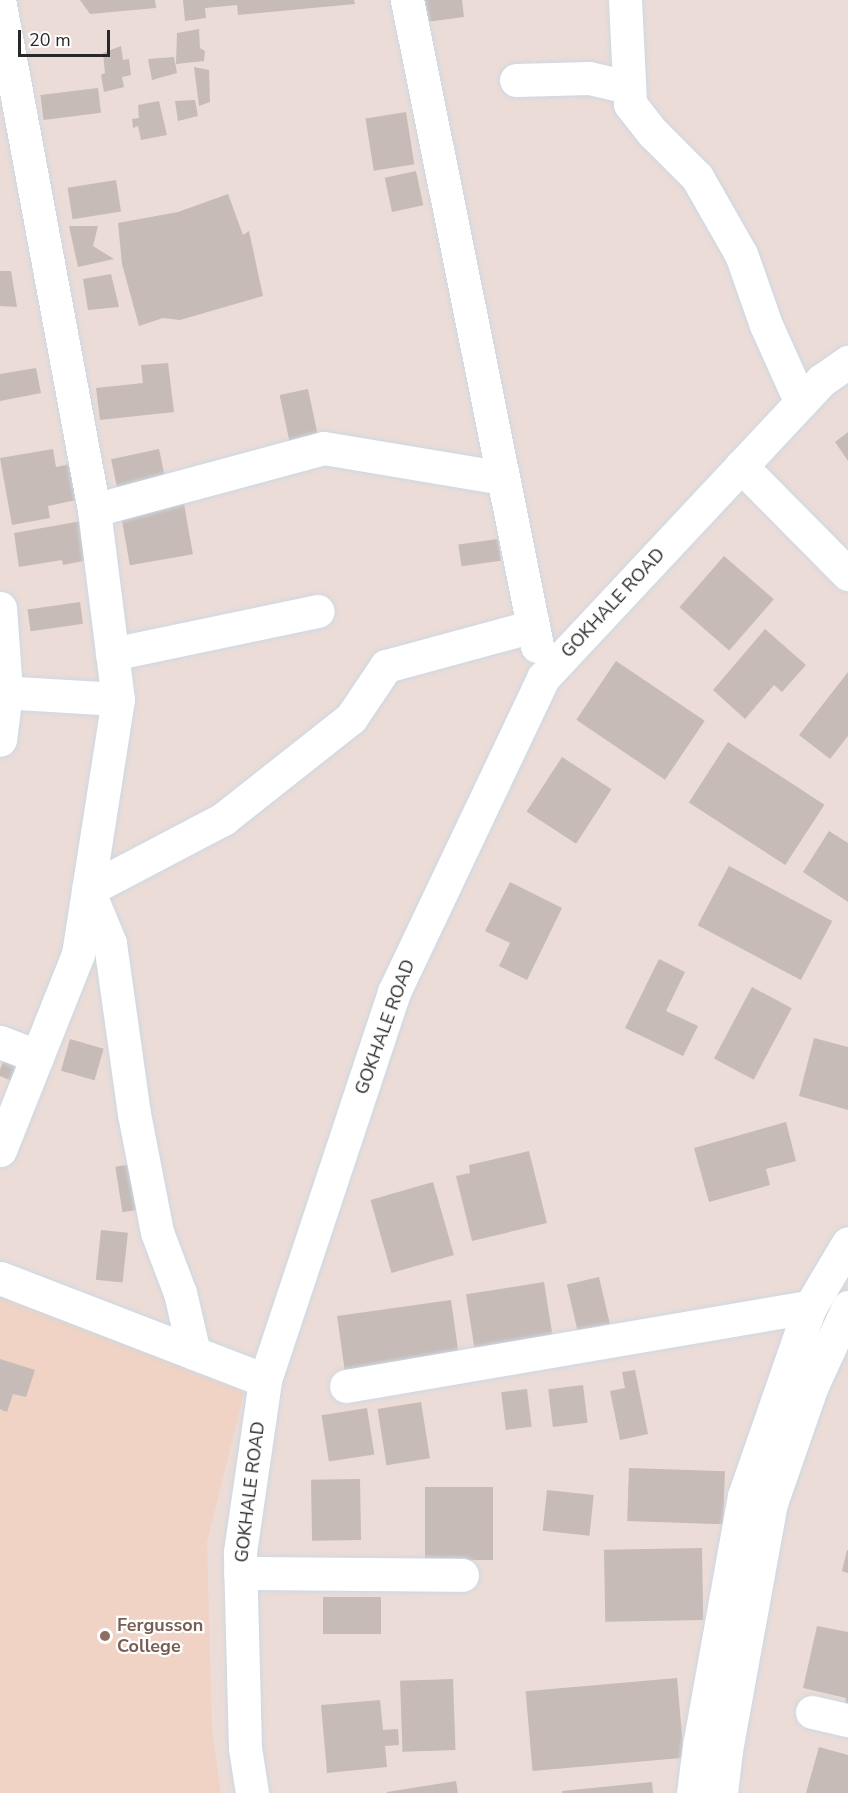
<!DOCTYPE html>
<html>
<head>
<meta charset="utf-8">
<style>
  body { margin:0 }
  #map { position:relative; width:848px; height:1793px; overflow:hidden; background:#ecdcd7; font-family:"Nunito Sans",sans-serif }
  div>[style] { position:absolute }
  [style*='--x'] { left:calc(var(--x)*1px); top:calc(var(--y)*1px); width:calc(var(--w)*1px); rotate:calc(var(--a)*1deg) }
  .education>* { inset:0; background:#f0d3c4 }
  .building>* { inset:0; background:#c6bbb7; transform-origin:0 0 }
  .roads { filter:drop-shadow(0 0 2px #ccd8e3) drop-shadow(0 0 2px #ccd8e3) }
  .minor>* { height:33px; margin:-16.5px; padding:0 16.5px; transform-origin:16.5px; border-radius:16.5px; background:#fff }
  .dots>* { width:16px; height:16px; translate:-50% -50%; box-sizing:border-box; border:3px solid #fff; border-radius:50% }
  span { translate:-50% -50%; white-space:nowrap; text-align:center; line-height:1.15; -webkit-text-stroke:4.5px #fff; paint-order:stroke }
  .street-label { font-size:18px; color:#282828 }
  .education-label { font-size:18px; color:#785e54; font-weight:700 }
  .left { translate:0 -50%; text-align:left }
  .scale { position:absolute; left:18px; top:30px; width:92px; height:27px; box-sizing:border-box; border:3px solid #282828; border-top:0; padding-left:8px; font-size:18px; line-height:21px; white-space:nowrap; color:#282828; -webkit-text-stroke:4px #fff; paint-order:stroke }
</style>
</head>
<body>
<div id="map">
  <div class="education">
    <div style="clip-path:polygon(0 1295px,244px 1392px,207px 1542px,212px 1730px,221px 1793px,0 1793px)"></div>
  </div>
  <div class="building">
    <div style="clip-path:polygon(80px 0,155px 0,156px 8px,90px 14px)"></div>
    <div style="clip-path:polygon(183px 0,354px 0,355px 4px,238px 15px,237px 5px,205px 8px,206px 18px,185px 21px)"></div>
    <div style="clip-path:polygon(413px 0,462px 0,464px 17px,419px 23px)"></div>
    <div style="clip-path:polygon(199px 29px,200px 48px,205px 51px,204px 61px,176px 64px,177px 33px)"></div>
    <div style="clip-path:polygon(121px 46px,123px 60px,129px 59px,131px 75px,122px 77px,124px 87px,104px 92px,101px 75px,105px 73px,103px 53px)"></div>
    <div style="clip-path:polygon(174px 57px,177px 73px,152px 80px,148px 59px)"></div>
    <div style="clip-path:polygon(194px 67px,209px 70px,210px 102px,199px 106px)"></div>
    <div style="left:98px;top:88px;width:25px;height:58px;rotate:83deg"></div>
    <div style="clip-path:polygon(195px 100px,198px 116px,178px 121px,175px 101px)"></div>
    <div style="clip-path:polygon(159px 101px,167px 135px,141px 140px,138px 126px,133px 128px,132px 119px,139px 118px,138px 105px)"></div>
    <div style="left:406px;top:112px;width:53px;height:41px;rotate:81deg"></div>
    <div style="left:416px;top:171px;width:35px;height:32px;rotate:78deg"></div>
    <div style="left:116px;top:180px;width:32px;height:49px;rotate:81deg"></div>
    <div style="clip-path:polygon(228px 194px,243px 235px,249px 231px,263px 296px,180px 320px,163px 318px,139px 326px,122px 264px,118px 223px,178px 212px)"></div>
    <div style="clip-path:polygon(69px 226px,98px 226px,93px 246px,114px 259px,78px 267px)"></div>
    <div style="clip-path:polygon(0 271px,11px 271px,17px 307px,0 306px)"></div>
    <div style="clip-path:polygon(111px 274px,119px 307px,88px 310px,83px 279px)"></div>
    <div style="clip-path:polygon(168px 363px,174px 412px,100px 420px,96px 388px,143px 383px,141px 365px)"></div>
    <div style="clip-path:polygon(36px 368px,41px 393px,0 401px,0 374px)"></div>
    <div style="left:308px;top:389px;width:54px;height:29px;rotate:78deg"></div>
    <div style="clip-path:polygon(848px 432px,848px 461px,835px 442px)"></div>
    <div style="clip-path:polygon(53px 449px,56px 467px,75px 463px,81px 499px,48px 506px,50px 518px,12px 525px,0 458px)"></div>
    <div style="left:159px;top:449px;width:40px;height:49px;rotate:78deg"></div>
    <div style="left:183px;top:498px;width:57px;height:64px;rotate:80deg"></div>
    <div style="clip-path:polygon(93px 519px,99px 558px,63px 565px,62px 560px,19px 567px,14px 533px)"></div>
    <div style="left:498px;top:539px;width:22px;height:40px;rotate:82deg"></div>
    <div style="left:724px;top:556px;width:66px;height:68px;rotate:41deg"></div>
    <div style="left:80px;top:602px;width:22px;height:53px;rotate:82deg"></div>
    <div style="clip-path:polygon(765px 629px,806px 665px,782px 692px,774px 685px,745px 719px,713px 690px)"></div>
    <div style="left:616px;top:661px;width:107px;height:71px;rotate:34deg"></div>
    <div style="clip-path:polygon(848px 672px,848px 736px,830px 759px,799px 735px)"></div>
    <div style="left:728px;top:742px;width:115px;height:72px;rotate:33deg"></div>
    <div style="left:562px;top:757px;width:59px;height:65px;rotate:33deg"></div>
    <div style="clip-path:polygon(829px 831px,848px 843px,848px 902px,803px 872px)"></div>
    <div style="left:729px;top:866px;width:117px;height:67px;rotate:28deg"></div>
    <div style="clip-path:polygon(510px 882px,562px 908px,527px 980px,499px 966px,510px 943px,485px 931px)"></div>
    <div style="clip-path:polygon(659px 959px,685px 972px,666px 1011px,698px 1026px,683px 1056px,625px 1028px)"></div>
    <div style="left:752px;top:987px;width:45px;height:81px;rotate:28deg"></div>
    <div style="clip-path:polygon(814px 1038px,848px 1047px,848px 1110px,799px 1096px)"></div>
    <div style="left:70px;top:1039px;width:35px;height:33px;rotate:16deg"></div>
    <div style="left:7px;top:1053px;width:26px;height:24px;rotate:23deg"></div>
    <div style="clip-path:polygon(786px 1122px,796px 1161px,766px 1169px,770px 1185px,709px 1202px,694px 1148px)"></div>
    <div style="clip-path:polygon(529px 1151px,547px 1223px,472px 1241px,456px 1176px,470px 1173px,469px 1165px)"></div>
    <div style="left:139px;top:1163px;width:46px;height:24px;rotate:81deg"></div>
    <div style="left:433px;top:1182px;width:76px;height:65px;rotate:74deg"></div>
    <div style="left:101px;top:1230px;width:27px;height:50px;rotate:6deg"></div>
    <div style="left:599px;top:1277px;width:48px;height:33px;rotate:77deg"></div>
    <div style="left:544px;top:1282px;width:57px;height:79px;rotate:81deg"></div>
    <div style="left:451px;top:1300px;width:58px;height:115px;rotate:82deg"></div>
    <div style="clip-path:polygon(0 1359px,35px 1370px,26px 1397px,13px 1394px,7px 1412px,0 1409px)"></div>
    <div style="clip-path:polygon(635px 1370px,648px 1434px,620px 1440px,610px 1391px,625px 1388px,622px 1372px)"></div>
    <div style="left:583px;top:1385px;width:38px;height:35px;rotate:83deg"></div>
    <div style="left:527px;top:1389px;width:38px;height:26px;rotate:83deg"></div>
    <div style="left:421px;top:1402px;width:57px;height:44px;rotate:81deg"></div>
    <div style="left:367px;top:1408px;width:47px;height:46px;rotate:81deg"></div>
    <div style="left:629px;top:1468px;width:96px;height:53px;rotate:2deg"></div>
    <div style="left:360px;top:1479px;width:61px;height:49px;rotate:89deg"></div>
    <div style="left:425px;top:1487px;width:68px;height:73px"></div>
    <div style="left:547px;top:1490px;width:47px;height:41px;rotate:6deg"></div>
    <div style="left:702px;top:1548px;width:72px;height:98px;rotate:89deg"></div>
    <div style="clip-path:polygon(847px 1550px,848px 1550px,848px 1573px,842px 1571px)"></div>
    <div style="left:323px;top:1597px;width:58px;height:37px"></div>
    <div style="clip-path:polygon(817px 1626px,848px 1632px,848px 1705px,845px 1704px,846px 1698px,803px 1688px)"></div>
    <div style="left:677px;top:1678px;width:80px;height:152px;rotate:85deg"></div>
    <div style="left:453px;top:1679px;width:71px;height:53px;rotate:88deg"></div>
    <div style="clip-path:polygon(380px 1700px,383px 1730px,398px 1729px,399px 1745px,385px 1746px,387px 1767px,327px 1773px,321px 1705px)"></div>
    <div style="clip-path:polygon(819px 1747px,848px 1755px,848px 1793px,806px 1793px)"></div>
    <div style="clip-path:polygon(456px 1781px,458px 1793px,387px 1793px,387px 1792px)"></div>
    <div style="clip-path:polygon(652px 1782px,653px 1793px,562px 1793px,562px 1791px)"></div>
  </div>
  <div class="roads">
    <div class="minor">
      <div style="--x:407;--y:0;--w:659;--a:78.62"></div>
      <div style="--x:625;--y:0;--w:104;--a:87.2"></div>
      <div style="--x:630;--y:104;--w:37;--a:52"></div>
      <div style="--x:653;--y:133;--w:62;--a:45"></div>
      <div style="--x:697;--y:177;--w:89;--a:60.3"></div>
      <div style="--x:741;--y:254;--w:75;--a:70.6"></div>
      <div style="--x:766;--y:325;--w:85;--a:65.8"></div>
      <div style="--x:0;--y:5;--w:514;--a:79.46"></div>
      <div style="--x:94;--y:510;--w:191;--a:82.8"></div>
      <div style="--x:118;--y:699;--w:258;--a:98.9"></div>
      <div style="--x:78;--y:954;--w:211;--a:111.7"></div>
      <div style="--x:516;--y:80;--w:73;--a:-1.6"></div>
      <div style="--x:589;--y:78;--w:40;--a:13"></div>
      <div style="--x:741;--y:466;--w:152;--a:45.3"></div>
      <div style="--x:94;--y:510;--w:238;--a:-15.1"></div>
      <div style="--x:324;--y:448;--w:181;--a:9.5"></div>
      <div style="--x:0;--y:608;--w:84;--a:85.9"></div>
      <div style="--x:6;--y:692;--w:48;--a:97.1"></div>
      <div style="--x:112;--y:654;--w:210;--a:-11.8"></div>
      <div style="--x:0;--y:692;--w:118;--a:3.4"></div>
      <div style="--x:0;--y:1042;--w:40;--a:21"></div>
      <div style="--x:0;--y:1278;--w:284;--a:21.1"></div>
      <div style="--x:194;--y:1353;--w:62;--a:-103.1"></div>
      <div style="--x:180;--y:1293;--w:65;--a:-110.7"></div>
      <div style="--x:157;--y:1232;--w:120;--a:-101"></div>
      <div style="--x:134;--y:1114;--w:173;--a:-98"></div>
      <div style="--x:110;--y:943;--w:57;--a:-112.5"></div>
      <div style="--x:88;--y:890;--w:153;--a:-27.7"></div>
      <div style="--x:223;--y:819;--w:163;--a:-38.3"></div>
      <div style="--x:351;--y:718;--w:63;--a:-56.1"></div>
      <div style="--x:386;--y:666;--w:152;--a:-15.2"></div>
      <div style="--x:346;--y:1386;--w:471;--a:-9.7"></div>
      <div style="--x:240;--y:1573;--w:222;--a:0.5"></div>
      <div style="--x:812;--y:1712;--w:37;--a:13"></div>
      <div style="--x:252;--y:1793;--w:46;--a:-98.8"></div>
      <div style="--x:245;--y:1748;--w:196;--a:-91.5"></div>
      <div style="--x:240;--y:1552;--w:174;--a:-81.7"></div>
      <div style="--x:265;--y:1380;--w:409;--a:-71.6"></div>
      <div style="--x:394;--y:992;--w:348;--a:-64.6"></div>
      <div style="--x:543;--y:678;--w:408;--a:-46.9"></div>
      <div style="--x:822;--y:380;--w:32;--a:-35"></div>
      <div style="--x:693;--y:1793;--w:47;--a:-82.7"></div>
      <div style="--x:699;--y:1746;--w:254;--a:-79.8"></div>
      <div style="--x:744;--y:1496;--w:200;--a:-70.8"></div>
      <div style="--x:810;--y:1307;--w:74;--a:-59.3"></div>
      <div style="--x:721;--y:1793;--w:43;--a:-83.4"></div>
      <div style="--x:726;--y:1750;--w:251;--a:-79.7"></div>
      <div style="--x:771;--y:1503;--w:122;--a:-70.8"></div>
      <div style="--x:811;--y:1388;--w:89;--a:-65.4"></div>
    </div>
  </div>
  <div class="dots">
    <div style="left:105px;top:1636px;background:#8d6e63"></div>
  </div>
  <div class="street-label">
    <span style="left:613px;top:603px;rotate:-47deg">GOKHALE ROAD</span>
    <span style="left:385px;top:1027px;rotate:-70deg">GOKHALE ROAD</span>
    <span style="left:250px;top:1492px;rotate:-83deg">GOKHALE ROAD</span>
  </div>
  <div class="education-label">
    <span class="left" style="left:117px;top:1636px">Fergusson<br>College</span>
  </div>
  <div class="scale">20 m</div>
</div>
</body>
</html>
